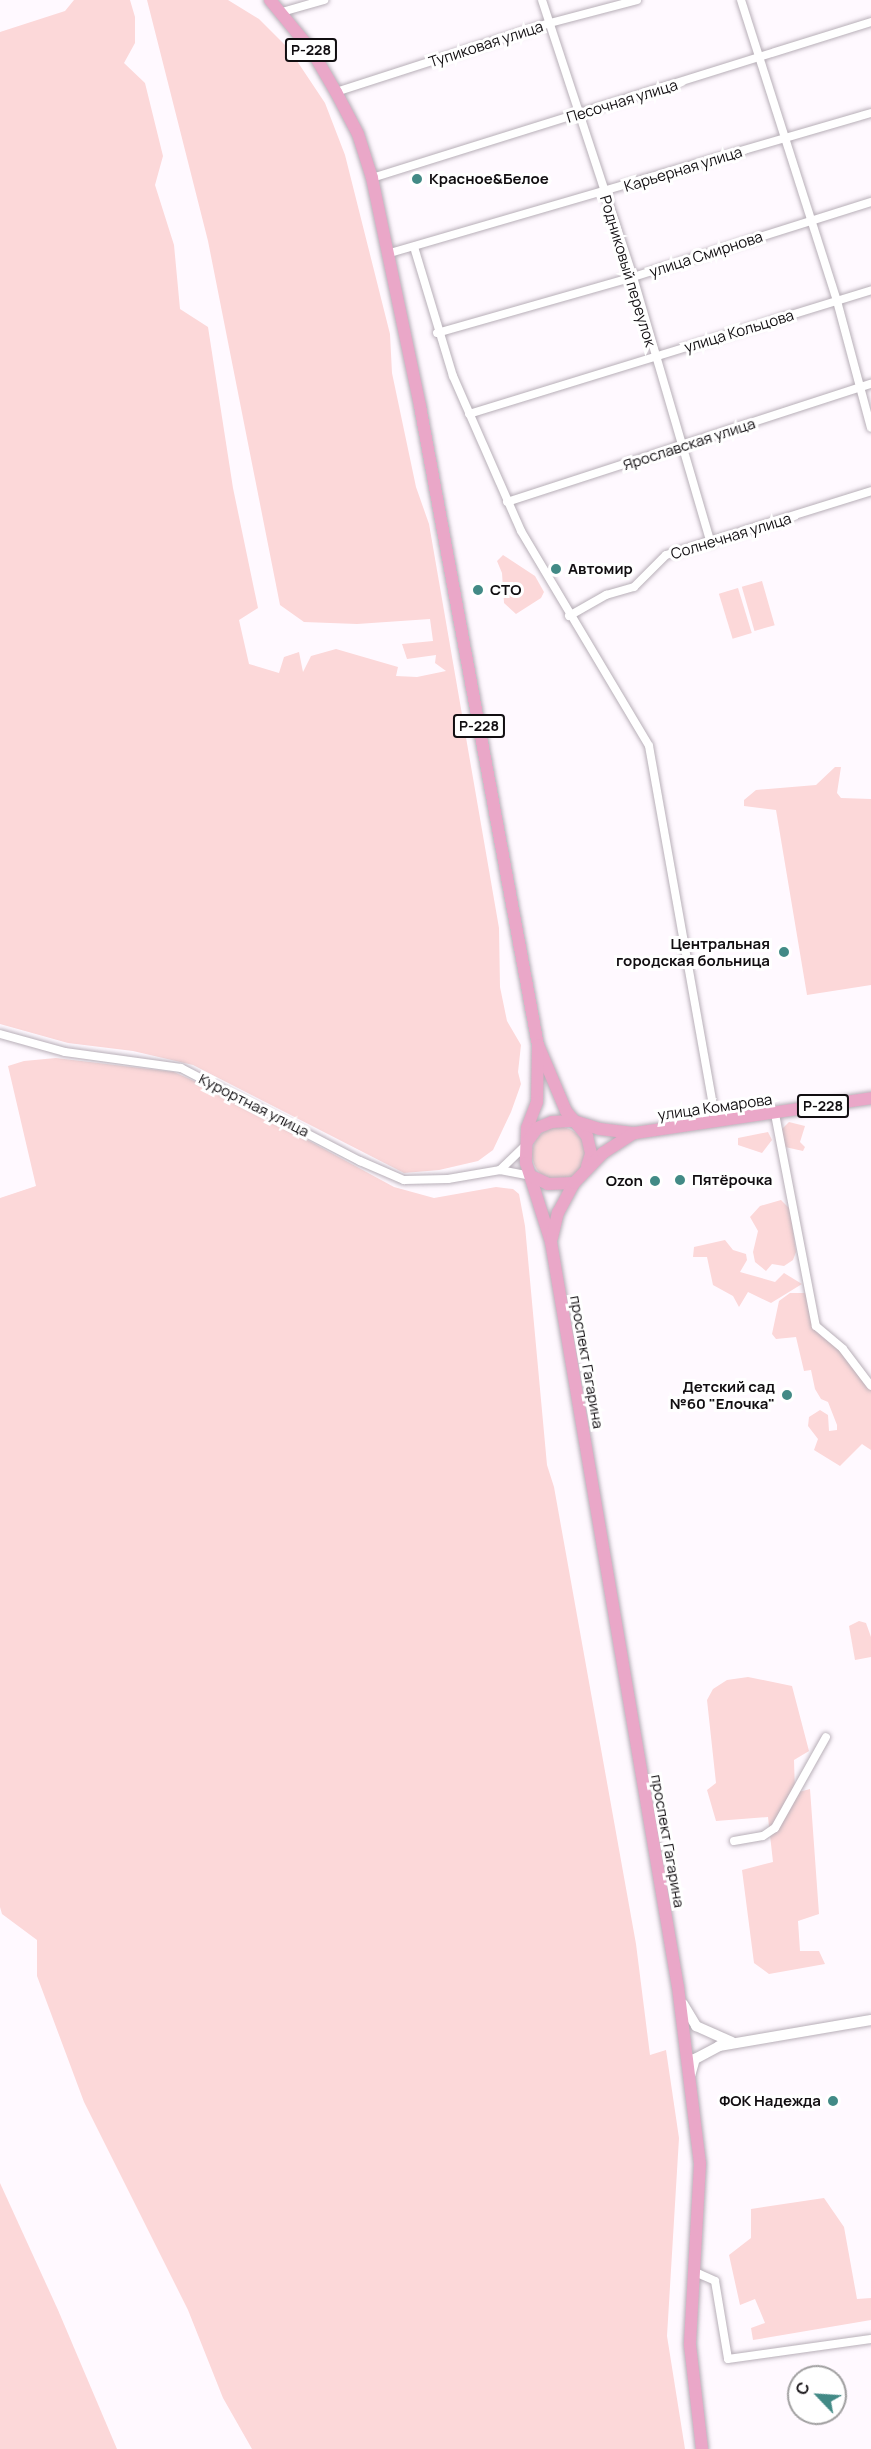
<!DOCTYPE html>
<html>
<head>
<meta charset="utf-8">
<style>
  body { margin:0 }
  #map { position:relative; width:871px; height:2449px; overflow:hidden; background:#fff9ff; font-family:Manrope,sans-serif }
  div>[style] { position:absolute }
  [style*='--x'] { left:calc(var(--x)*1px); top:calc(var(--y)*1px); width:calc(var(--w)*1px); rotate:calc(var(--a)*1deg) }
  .green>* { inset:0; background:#fcd8d9; transform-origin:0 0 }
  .round { border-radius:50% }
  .roads { filter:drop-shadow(0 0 2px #b8afb8) drop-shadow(0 0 2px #b8afb8) }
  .minor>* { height:8px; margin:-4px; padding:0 4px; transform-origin:4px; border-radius:4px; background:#fff }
  .secondary>* { height:10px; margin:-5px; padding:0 5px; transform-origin:5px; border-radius:5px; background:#fff }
  .primary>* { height:12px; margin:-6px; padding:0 6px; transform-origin:6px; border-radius:6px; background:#eaa7c8 }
  .dots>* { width:16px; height:16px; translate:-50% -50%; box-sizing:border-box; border:3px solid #fff; border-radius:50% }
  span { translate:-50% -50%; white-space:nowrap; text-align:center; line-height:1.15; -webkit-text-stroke:6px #fff; paint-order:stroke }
  .shield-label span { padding:2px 4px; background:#fff; border:2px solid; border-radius:4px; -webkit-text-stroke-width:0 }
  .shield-label { font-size:14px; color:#110e11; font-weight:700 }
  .street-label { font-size:15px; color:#110e11 }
  .poi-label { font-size:15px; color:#110e11; font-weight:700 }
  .left { translate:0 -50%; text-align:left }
  .right { translate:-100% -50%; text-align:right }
  .north { position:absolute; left:787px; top:2365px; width:60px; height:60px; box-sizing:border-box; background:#fff; border:2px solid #a09fa0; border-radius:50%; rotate:295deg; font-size:16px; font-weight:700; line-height:24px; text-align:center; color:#110e11 }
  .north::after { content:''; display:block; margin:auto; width:21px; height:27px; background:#428a86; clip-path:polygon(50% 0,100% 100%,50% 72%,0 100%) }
</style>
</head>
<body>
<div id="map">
  <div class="green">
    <div style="clip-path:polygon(74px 0,130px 0,135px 17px,135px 43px,124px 63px,145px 83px,163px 156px,155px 185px,174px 245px,180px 309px,208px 327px,233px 488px,258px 608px,239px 620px,249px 664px,279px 673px,284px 657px,299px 652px,303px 672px,311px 656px,336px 649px,398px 667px,396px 676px,417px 677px,446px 671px,435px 663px,436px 655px,407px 659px,402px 644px,433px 641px,430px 619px,357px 624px,304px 622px,280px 605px,208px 241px,147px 0,228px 0,259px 19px,289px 49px,325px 103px,345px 155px,390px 334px,392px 373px,416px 487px,429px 524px,499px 928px,500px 987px,507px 1021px,521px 1045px,518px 1072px,521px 1084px,511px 1112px,493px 1150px,478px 1161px,439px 1170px,404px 1173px,193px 1065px,133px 1051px,68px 1043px,0 1024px,0 32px,65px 11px)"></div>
    <div style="clip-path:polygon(503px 555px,535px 576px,544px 592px,541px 598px,516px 614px,504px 603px,502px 573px,497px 561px)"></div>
    <div style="left:762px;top:581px;width:46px;height:21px;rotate:74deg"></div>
    <div style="left:738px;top:588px;width:47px;height:20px;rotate:73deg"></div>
    <div style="clip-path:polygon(835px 767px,841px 767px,837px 793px,841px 798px,871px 799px,871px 985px,807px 995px,776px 810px,744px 806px,744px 800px,756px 790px,816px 785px)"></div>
    <div style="clip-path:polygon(56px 1058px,174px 1072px,221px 1093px,394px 1187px,434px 1198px,496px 1187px,513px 1189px,519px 1194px,525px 1226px,547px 1465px,554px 1487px,636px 1944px,650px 2055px,666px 2050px,679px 2138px,667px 2336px,685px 2449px,252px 2449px,223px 2398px,188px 2310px,84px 2102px,37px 1976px,37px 1940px,2px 1914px,0 1907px,0 1198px,36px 1186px,8px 1066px,24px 1061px)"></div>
    <div style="clip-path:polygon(789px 1122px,805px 1126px,800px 1142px,805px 1147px,803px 1151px,785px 1147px,781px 1130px)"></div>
    <div class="round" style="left:532px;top:1127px;width:54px;height:54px"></div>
    <div style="clip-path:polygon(768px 1132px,772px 1140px,762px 1153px,738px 1145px,738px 1138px)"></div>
    <div style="clip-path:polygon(781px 1200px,790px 1209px,796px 1252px,793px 1260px,784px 1266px,772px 1264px,766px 1271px,755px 1262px,753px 1252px,758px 1231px,750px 1217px,760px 1206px)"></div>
    <div style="clip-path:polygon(725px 1240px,733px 1250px,746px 1254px,747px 1260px,740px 1272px,775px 1282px,784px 1273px,802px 1284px,771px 1303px,748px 1292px,739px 1307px,733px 1296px,713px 1285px,707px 1257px,693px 1257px,694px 1247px)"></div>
    <div style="clip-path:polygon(790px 1293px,808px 1293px,815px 1327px,841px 1350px,871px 1390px,871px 1450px,862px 1444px,840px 1466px,814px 1450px,818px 1439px,808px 1426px,809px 1417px,820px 1410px,828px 1415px,829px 1431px,837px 1430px,837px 1425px,828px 1402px,821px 1399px,815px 1389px,811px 1370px,804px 1371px,796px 1337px,776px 1339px,772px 1334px,779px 1301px)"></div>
    <div style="clip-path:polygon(859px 1621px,866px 1623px,871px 1637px,871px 1657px,855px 1660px,849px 1626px)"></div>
    <div style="clip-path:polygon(748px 1677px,792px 1686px,809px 1751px,794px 1760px,795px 1793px,810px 1789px,819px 1914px,798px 1921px,800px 1951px,819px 1951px,825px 1964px,769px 1974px,754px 1963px,742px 1870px,773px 1862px,768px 1817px,716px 1821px,707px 1790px,716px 1783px,707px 1700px,713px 1689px,727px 1680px)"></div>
    <div style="clip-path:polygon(0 2183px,58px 2310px,117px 2449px,0 2449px)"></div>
    <div style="clip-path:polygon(824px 2198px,844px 2227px,857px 2299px,871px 2298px,871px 2320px,753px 2340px,751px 2328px,765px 2323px,755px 2299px,740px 2305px,729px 2255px,751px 2238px,751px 2209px)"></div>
  </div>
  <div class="roads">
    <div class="minor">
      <div style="--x:542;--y:0;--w:292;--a:71.8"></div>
      <div style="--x:633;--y:277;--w:277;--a:73.7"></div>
      <div style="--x:741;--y:0;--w:316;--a:72.3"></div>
      <div style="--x:837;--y:301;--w:131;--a:75"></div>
      <div style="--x:282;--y:12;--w:44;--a:-15.9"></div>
      <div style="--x:336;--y:92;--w:225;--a:-17.9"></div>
      <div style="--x:550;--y:23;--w:90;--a:-14.8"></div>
      <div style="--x:372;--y:178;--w:523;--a:-17.36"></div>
      <div style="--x:414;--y:247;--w:135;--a:73.2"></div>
      <div style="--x:453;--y:376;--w:169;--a:66.3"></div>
      <div style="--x:521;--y:531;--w:250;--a:59.2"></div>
      <div style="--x:649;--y:746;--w:382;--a:79.9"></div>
      <div style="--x:390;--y:253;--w:501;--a:-16.23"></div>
      <div style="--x:437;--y:333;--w:204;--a:-15.9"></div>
      <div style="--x:633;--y:277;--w:250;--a:-17.5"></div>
      <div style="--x:469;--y:414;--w:421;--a:-17.1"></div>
      <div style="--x:507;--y:502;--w:383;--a:-18"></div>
      <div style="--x:569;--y:616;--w:43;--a:-29.6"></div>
      <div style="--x:606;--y:595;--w:29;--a:-16"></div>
      <div style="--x:634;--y:587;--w:45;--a:-45"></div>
      <div style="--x:666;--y:555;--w:215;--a:-17.3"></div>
      <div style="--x:0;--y:1034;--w:67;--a:15.5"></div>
      <div style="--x:65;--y:1052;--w:117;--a:7.9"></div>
      <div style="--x:181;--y:1068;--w:202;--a:27.5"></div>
      <div style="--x:360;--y:1161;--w:48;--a:23.4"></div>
      <div style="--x:404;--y:1180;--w:44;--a:-1.3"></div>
      <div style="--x:448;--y:1179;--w:53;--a:-9.8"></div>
      <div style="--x:500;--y:1170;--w:31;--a:11"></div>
      <div style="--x:775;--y:1114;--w:216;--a:79.1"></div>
      <div style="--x:816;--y:1326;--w:35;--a:40"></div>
      <div style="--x:843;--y:1349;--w:46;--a:52.9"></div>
      <div style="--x:500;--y:1170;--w:35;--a:-44"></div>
      <div style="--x:734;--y:1841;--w:29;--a:-10"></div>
      <div style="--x:763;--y:1836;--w:14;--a:-34"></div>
      <div style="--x:775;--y:1828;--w:104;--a:-60.7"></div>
      <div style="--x:695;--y:2272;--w:22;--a:24"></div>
      <div style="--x:715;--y:2281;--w:79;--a:80.5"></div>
      <div style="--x:728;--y:2359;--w:144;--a:-8"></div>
    </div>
    <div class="secondary">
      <div style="--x:683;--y:2004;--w:26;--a:59"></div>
      <div style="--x:696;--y:2026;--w:39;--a:24"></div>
      <div style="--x:690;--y:2076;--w:18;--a:-74"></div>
      <div style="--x:695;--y:2059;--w:27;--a:-28"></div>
      <div style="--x:719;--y:2046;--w:154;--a:-9.7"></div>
    </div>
    <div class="primary">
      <div style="--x:270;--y:0;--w:66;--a:50.5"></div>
      <div style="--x:312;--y:51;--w:48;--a:59.7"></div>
      <div style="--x:336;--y:92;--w:47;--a:62.4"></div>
      <div style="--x:358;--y:134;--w:46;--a:72.3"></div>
      <div style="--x:372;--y:178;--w:233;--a:78.1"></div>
      <div style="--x:420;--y:406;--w:650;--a:79.54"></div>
      <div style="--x:538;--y:1045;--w:72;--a:67"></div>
      <div style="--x:566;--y:1111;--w:33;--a:50"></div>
      <div style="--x:587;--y:1136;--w:18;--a:77"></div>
      <div style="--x:591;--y:1154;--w:13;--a:108"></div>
      <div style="--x:538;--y:1045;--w:57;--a:91"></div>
      <div style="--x:537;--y:1102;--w:28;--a:111"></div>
      <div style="--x:527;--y:1128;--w:35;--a:92"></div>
      <div style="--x:526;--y:1163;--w:83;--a:72.4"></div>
      <div style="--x:551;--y:1242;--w:756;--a:80.33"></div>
      <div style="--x:678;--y:1987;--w:178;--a:82.9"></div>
      <div style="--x:700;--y:2164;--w:181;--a:93.2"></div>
      <div style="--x:690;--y:2345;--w:105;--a:83.4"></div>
      <div style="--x:527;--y:1142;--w:17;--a:-54"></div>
      <div style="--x:537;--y:1128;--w:16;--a:-22"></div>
      <div style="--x:552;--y:1122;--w:22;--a:-3"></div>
      <div style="--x:574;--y:1121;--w:27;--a:17"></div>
      <div style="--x:600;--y:1129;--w:35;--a:7"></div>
      <div style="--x:635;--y:1133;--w:239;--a:-8.4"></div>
      <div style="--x:531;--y:1176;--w:19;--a:25"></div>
      <div style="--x:548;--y:1184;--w:26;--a:-2"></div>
      <div style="--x:552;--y:1238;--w:26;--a:-77"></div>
      <div style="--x:558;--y:1213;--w:34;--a:-62"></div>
      <div style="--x:574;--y:1183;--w:42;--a:-46"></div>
      <div style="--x:603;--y:1153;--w:37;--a:-33"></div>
    </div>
  </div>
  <div class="dots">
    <div style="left:417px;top:179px;background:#428a86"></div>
    <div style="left:556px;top:569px;background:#428a86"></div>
    <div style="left:478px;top:590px;background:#428a86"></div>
    <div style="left:784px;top:952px;background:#428a86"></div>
    <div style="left:680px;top:1180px;background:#428a86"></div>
    <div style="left:655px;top:1181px;background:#428a86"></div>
    <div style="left:787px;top:1395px;background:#428a86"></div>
    <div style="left:833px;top:2101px;background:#428a86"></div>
  </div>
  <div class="shield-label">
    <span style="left:311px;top:50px">Р-228</span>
    <span style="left:479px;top:726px">Р-228</span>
    <span style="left:823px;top:1106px">Р-228</span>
  </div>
  <div class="street-label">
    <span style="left:486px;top:44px;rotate:-18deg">Тупиковая улица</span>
    <span style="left:622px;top:101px;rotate:-17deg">Песочная улица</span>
    <span style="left:683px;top:169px;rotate:-17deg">Карьерная улица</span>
    <span style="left:706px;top:254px;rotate:-18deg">улица Смирнова</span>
    <span style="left:628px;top:271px;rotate:73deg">Родниковый переулок</span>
    <span style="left:739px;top:331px;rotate:-17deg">улица Кольцова</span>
    <span style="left:689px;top:444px;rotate:-18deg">Ярославская улица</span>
    <span style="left:731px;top:536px;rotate:-17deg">Солнечная улица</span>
    <span style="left:254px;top:1105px;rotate:27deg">Курортная улица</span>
    <span style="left:715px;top:1107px;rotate:-8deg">улица Комарова</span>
    <span style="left:587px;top:1362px;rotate:80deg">проспект Гагарина</span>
    <span style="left:668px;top:1841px;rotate:80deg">проспект Гагарина</span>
  </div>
  <div class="poi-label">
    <span class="left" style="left:429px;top:179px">Красное&amp;Белое</span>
    <span class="left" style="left:568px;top:569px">Автомир</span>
    <span class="left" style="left:490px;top:590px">СТО</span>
    <span class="right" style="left:770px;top:952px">Центральная<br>городская больница</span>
    <span class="left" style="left:692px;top:1180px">Пятёрочка</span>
    <span class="right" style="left:643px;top:1181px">Ozon</span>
    <span class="right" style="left:775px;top:1395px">Детский сад<br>№60 "Елочка"</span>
    <span class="right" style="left:821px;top:2101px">ФОК Надежда</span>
  </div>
  <div class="north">С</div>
</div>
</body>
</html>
